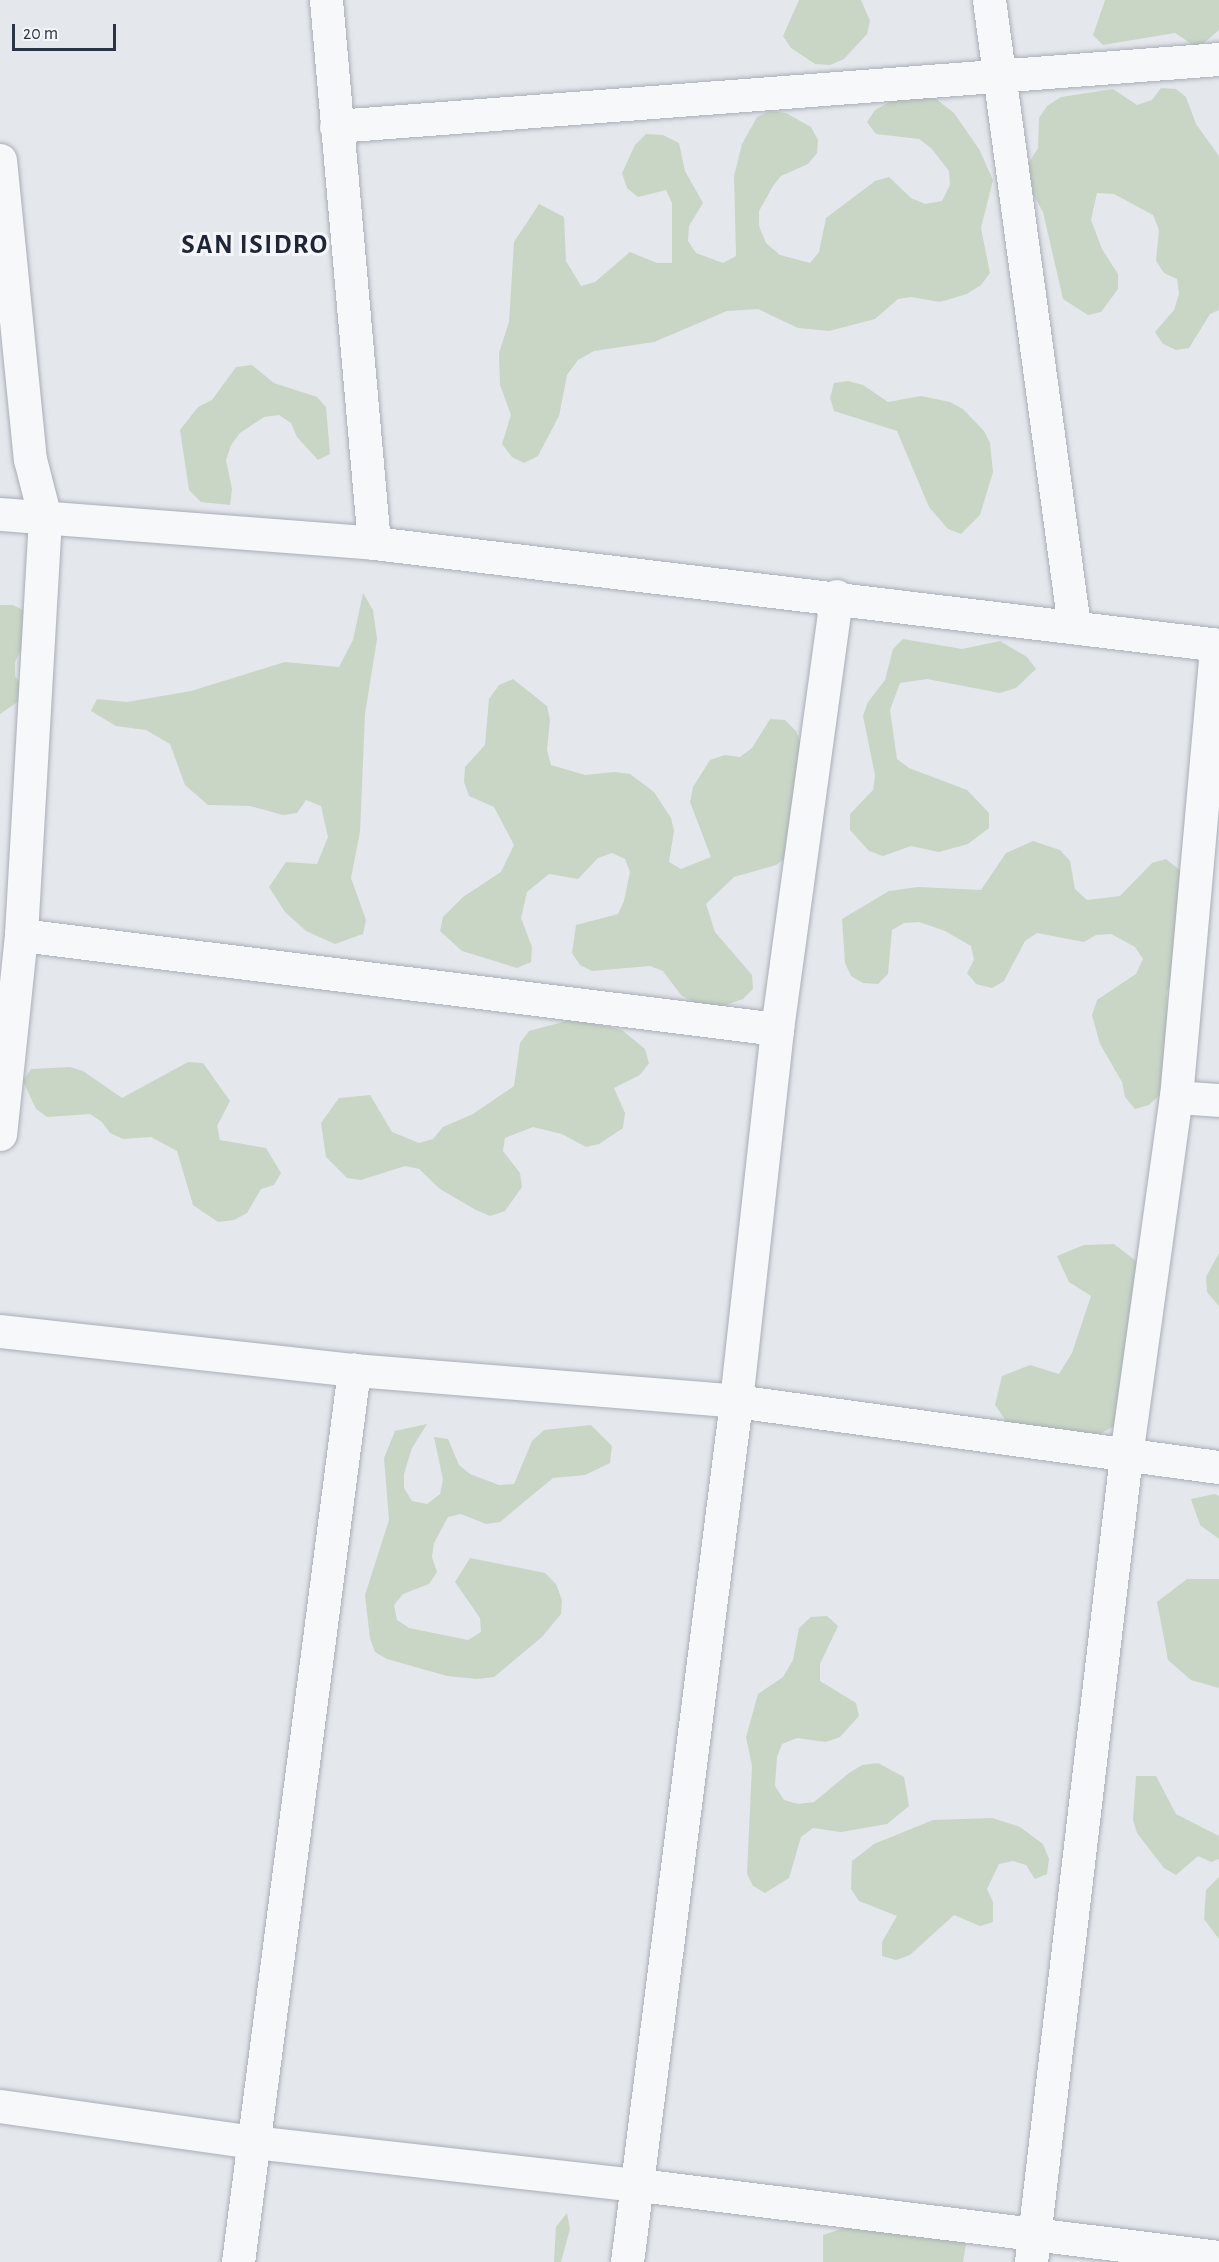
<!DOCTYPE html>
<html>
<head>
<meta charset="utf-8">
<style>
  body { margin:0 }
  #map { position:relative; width:1219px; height:2262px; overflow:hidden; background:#e4e7ec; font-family:"Alegreya Sans",sans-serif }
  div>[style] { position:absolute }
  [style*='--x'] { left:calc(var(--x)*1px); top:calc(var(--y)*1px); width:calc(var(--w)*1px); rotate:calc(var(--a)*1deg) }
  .green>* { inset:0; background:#c9d6c5 }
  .roads { filter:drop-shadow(0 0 2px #a9aeb7) drop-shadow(0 0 2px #a9aeb7) }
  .minor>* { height:33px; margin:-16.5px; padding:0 16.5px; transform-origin:16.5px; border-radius:16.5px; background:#f7f8fa }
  span { translate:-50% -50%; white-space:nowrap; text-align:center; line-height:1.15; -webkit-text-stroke:6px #f4f6f9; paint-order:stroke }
  .district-label { font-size:27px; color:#1d2536; font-weight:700; letter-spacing:1.5px }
  .scale { position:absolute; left:12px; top:24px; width:104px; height:27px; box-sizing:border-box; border:3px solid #2b3445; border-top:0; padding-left:8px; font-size:18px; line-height:21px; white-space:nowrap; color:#2b3445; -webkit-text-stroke:4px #f4f6f9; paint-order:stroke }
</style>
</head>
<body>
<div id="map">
  <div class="green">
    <div style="clip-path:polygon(799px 0,861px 0,870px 21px,867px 34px,844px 59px,830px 65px,815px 64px,791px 48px,783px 36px)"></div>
    <div style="clip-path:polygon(1105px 0,1219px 0,1219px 30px,1198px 48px,1175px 33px,1103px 45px,1093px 35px)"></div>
    <div style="clip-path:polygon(1161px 88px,1176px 89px,1186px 97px,1196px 124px,1219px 156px,1219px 310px,1210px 314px,1189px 348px,1176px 350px,1163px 344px,1155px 332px,1174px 310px,1179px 294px,1177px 279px,1164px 273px,1156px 261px,1159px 230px,1153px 215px,1114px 194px,1097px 193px,1091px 220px,1102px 249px,1118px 274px,1118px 289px,1101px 312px,1088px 315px,1063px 299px,1043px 212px,1022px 174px,1038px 148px,1039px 118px,1047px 106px,1061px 97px,1113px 89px,1137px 105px,1152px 100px)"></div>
    <div style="clip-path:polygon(902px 95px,931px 95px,954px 113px,979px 149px,993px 180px,981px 228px,990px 273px,981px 285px,967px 294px,940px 302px,911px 297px,898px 299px,875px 319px,829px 331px,798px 328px,758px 309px,727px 311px,654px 342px,594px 351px,578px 360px,567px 375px,559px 416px,538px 456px,524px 463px,512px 457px,502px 444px,511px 415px,500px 385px,499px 353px,509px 322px,514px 242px,539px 204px,564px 217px,566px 261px,581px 286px,595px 282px,630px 252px,657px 263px,672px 263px,672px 203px,666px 190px,638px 197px,627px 188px,622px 173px,635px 145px,646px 134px,663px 135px,679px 143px,685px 171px,703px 203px,689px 226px,688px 241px,696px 253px,723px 263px,736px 256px,734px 176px,742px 144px,757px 117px,770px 111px,786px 113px,811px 127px,818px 140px,817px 153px,808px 164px,781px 176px,773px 186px,759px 211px,759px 226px,766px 243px,780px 255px,810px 263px,819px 252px,826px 218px,875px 181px,889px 177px,911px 198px,925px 204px,942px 201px,950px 185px,949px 171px,931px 148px,919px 139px,876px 134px,867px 122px,875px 110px)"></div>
    <div style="clip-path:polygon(252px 365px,274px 383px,317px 397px,326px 407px,330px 454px,318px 460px,297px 437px,291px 423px,279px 415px,264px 417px,240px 433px,231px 445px,226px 460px,232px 489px,230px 505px,201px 502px,189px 490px,180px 430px,198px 407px,212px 400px,236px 367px)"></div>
    <div style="clip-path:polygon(848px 381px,863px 385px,888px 402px,921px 396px,950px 402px,963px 409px,984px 431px,990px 443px,993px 472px,980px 515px,961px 534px,948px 529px,929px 507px,897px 431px,834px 411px,830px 398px,834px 383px)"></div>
    <div style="clip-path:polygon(363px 593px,373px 610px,377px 639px,365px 714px,360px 832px,351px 878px,366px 920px,363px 934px,335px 944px,306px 931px,285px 912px,269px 887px,286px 862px,317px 864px,328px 837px,321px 806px,306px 800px,297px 813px,283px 815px,250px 806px,208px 805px,185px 785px,170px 744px,146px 730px,116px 726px,91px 711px,97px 699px,127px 702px,191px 691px,285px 662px,339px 667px,353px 640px)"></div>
    <div style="clip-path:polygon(0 605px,13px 605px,25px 611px,22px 648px,15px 662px,15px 676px,23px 688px,19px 701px,0 714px)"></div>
    <div style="clip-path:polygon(903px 639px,962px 649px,1000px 641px,1027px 657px,1036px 669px,1016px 688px,1000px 693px,927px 679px,900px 683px,890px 710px,897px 759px,909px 768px,967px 790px,989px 813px,989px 828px,968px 844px,939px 852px,911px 846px,883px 856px,869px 851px,850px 830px,850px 814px,873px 790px,875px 775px,863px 716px,868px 702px,885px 680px,893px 649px)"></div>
    <div style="clip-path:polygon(513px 679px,547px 706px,550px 720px,547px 750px,551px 765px,585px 775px,614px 772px,630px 774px,654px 792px,671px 818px,674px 831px,669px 862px,681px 869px,711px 857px,690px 802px,693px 787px,710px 760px,725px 755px,740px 757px,752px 748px,770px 719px,785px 720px,796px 731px,807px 759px,788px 856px,776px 865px,734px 877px,706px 904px,715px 932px,752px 975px,753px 989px,743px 999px,709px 1011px,681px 995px,663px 971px,650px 966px,592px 971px,580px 965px,572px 953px,576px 925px,618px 914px,624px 901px,630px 872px,625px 859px,612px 853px,598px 858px,578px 879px,549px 874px,527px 892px,521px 918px,532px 947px,531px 962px,517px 968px,462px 951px,440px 931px,443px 917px,463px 897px,501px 872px,514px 845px,494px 807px,469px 796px,464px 782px,465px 767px,485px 745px,489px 699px,499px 685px)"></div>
    <div style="clip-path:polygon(1033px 841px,1060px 850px,1070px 861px,1075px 889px,1087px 900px,1120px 896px,1152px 863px,1166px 859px,1188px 877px,1184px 951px,1167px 992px,1170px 1085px,1149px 1105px,1135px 1109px,1125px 1097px,1122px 1082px,1100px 1044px,1092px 1015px,1097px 1000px,1136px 974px,1143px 959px,1135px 947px,1111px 934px,1096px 935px,1084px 942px,1037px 933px,1025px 941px,1004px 981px,992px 988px,976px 984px,967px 973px,974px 960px,971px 946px,945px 931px,919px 922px,904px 923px,892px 930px,888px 974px,878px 984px,863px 983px,851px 976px,845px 963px,842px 919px,889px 891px,918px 887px,981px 890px,1006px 853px)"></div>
    <div style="clip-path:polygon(574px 1019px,622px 1030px,645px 1049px,649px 1063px,640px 1075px,614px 1088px,625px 1113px,623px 1128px,599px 1144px,586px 1147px,562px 1134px,533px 1127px,505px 1138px,503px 1151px,520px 1173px,522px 1187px,505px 1211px,490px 1216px,476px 1210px,440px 1189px,419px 1169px,405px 1166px,361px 1180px,347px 1178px,326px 1157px,321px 1123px,339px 1098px,370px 1095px,392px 1132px,419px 1143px,433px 1139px,443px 1127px,473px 1114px,514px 1086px,520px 1043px,529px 1031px)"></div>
    <div style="clip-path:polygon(188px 1062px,203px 1063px,230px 1101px,217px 1126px,220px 1140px,266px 1148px,281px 1173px,274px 1185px,261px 1189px,247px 1213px,234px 1220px,218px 1222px,193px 1205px,177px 1151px,151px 1137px,123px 1139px,110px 1133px,102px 1122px,90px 1114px,47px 1117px,36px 1109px,23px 1081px,31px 1069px,70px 1067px,83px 1071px,122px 1098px)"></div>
    <div style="clip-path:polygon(1114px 1244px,1136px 1261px,1141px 1288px,1117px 1425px,1092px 1438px,1011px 1428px,995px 1405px,1002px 1376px,1030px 1365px,1059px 1374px,1072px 1353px,1091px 1296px,1069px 1282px,1057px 1256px,1084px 1245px)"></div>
    <div style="clip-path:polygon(1219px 1253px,1219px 1306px,1207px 1292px,1206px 1277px)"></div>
    <div style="clip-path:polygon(427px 1424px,412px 1448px,404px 1474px,404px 1488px,412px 1501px,427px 1504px,440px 1494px,443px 1480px,434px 1437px,448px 1439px,459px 1465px,470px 1474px,499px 1485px,514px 1484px,532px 1441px,544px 1430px,591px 1425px,612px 1446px,610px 1463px,585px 1475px,553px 1478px,500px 1522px,486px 1524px,461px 1514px,448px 1517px,434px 1543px,432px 1557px,437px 1572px,429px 1584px,403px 1594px,394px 1605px,397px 1620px,409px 1628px,468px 1640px,481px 1632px,480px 1618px,455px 1582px,470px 1558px,545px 1573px,556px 1584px,562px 1600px,561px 1614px,542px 1637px,494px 1677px,477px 1679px,447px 1676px,387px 1659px,375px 1652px,370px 1638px,365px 1595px,389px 1520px,384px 1458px,395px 1431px)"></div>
    <div style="clip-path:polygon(1215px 1494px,1219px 1496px,1219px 1539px,1200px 1525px,1191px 1499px)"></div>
    <div style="clip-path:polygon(1187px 1579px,1219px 1579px,1219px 1688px,1191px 1680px,1168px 1660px,1157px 1602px)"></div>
    <div style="clip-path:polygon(827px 1616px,838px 1626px,820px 1664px,820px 1681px,856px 1703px,859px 1716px,840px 1737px,826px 1742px,797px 1738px,782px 1744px,777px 1757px,775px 1786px,784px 1800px,798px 1804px,814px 1802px,849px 1773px,862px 1765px,878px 1763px,904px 1777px,909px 1806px,887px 1824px,841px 1832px,813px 1828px,801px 1837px,789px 1878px,765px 1893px,753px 1886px,747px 1874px,752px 1766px,746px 1737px,758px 1694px,783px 1677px,793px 1660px,799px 1628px,811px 1617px)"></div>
    <div style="clip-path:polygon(1136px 1776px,1156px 1776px,1176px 1814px,1219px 1836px,1219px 1859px,1211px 1862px,1198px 1856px,1176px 1875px,1164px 1868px,1137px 1833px,1133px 1820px)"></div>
    <div style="clip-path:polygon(992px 1818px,1020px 1827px,1043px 1844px,1049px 1859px,1047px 1874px,1035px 1879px,1026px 1865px,1013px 1861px,999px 1864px,987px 1889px,993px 1902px,993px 1922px,980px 1926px,954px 1915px,910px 1955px,896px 1960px,882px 1956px,882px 1942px,897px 1916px,859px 1901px,851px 1889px,852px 1861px,874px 1844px,933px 1820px)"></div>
    <div style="clip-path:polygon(1219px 1877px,1219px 1939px,1204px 1919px,1206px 1890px)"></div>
    <div style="clip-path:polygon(567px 2213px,570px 2229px,561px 2262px,554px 2262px,556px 2227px)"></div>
    <div style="clip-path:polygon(857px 2224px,942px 2229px,966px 2244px,963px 2262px,823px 2262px,823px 2235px)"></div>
  </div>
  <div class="roads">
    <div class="minor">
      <div style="--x:326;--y:0;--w:545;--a:84.95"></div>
      <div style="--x:989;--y:0;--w:632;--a:82.27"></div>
      <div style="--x:336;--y:126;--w:886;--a:-4.34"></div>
      <div style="--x:0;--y:160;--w:301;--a:84.3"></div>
      <div style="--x:30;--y:459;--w:61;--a:75.7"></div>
      <div style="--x:45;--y:518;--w:418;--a:93.3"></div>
      <div style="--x:21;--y:935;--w:200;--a:96"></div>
      <div style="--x:0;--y:514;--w:375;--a:4.4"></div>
      <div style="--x:374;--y:543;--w:851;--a:6.88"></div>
      <div style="--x:21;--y:935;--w:762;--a:7.09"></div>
      <div style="--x:1176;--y:1097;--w:43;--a:4"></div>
      <div style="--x:0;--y:1331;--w:356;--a:6.3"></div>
      <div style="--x:354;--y:1370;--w:383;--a:4.6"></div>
      <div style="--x:736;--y:1401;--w:487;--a:7.8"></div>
      <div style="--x:0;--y:2106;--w:256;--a:8.1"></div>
      <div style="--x:253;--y:2142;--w:388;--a:6.4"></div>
      <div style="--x:639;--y:2185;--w:584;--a:7.08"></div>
      <div style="--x:238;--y:2262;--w:900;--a:-82.59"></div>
      <div style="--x:627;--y:2262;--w:868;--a:-82.78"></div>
      <div style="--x:736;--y:1401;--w:374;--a:-83.7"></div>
      <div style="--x:777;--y:1029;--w:437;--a:-82.2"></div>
      <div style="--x:1031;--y:2262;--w:812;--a:-83.28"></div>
      <div style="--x:1126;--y:1456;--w:362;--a:-82.1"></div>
      <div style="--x:1176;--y:1097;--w:454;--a:-84.9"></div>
    </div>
  </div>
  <div class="district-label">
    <span style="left:255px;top:245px">SAN ISIDRO</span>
  </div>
  <div class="scale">20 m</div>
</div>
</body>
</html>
